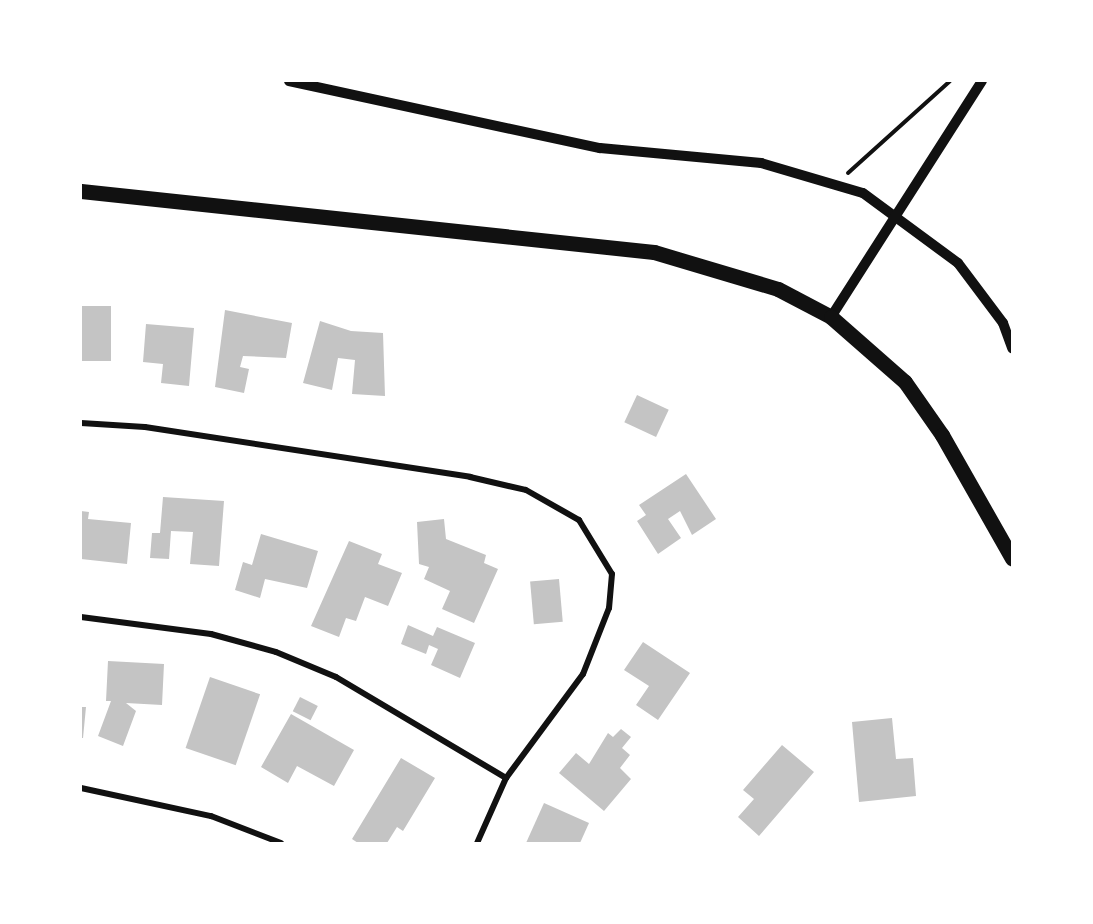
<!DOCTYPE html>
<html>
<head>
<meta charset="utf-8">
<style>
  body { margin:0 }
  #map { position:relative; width:1093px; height:924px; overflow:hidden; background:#fff; font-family:"Alegreya Sans",sans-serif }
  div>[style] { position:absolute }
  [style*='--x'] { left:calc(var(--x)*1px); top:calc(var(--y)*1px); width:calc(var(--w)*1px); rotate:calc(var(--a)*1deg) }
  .building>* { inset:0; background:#c4c4c4; transform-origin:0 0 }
  .path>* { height:4px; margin:-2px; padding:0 2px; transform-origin:2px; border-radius:2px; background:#111 }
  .minor>* { height:6px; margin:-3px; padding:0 3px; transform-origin:3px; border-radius:3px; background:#111 }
  .tertiary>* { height:10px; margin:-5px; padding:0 5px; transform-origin:5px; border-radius:5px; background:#111 }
  .primary>* { height:15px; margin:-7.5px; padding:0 7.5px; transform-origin:7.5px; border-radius:7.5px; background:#111 }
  span { translate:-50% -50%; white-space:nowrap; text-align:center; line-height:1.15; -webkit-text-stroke:5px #fff; paint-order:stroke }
  .frame { position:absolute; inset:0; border:82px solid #fff; pointer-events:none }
</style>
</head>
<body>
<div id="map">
  <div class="building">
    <div style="left:81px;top:306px;width:30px;height:55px"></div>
    <div style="clip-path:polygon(225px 310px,292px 323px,286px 358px,243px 356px,240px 367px,249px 369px,244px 393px,215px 387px)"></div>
    <div style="clip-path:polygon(320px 321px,351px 331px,383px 333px,385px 396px,352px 394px,355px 360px,338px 358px,332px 390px,303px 383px)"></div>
    <div style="clip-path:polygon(146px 324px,194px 328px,189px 386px,161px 383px,163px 364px,143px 362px)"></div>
    <div style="left:637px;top:395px;width:35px;height:30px;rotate:25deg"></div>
    <div style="clip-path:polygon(686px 474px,716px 519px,692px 535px,680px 511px,668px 519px,681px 538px,658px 554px,637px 521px,646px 515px,639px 505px)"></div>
    <div style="clip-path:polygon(163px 497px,224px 501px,219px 566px,190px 564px,193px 532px,171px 531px,169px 559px,150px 558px,152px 533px,160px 533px)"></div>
    <div style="clip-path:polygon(81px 511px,89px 512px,88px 519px,131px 523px,127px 564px,81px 559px)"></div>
    <div style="clip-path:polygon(444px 519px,446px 539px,486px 555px,484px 563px,498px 569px,474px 623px,442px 609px,450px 591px,424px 579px,429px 567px,419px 564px,417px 522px)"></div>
    <div style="clip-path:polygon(261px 534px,318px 551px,307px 588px,265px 579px,260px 598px,235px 590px,243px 562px,252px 565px)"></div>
    <div style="clip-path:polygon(349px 541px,382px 554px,378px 564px,402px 573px,388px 606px,365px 597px,356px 621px,346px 618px,339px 637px,311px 626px)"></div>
    <div style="left:559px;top:579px;width:43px;height:29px;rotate:85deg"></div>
    <div style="clip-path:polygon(408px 625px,433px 636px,437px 627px,475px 643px,460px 678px,431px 665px,438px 649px,429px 645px,426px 654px,401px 644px)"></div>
    <div style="clip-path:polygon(643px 642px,690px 673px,658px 720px,636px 705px,649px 686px,624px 670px)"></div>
    <div style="clip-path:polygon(108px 661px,164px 664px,162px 705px,126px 703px,136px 711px,123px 746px,98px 736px,111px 701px,106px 701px)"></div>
    <div style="left:210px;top:677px;width:53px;height:75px;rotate:19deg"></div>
    <div style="left:300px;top:697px;width:20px;height:16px;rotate:27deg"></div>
    <div style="clip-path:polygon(81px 707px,86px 707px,83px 738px,81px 738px)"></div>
    <div style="clip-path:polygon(291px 714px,354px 750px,334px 786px,297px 766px,288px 783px,261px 767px)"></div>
    <div style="clip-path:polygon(892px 718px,896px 759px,913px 758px,916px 796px,859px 802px,852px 722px)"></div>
    <div style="clip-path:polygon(621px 729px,631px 737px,622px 748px,630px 755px,620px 768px,631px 779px,604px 811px,559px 773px,576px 753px,589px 764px,608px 733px,613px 737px)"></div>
    <div style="clip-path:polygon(782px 745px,814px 772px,759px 836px,738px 817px,754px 799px,743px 790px)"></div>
    <div style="clip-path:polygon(401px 758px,435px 778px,403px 831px,397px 827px,387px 843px,358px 843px,352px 839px)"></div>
    <div style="clip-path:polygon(544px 803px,589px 823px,580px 843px,526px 843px)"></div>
  </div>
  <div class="path">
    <div style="--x:848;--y:173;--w:137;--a:-42"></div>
  </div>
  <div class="minor">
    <div style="--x:81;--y:423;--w:64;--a:3.6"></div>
    <div style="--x:145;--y:427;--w:329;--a:8.7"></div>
    <div style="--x:470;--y:477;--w:57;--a:13.1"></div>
    <div style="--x:526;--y:490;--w:61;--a:29.5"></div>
    <div style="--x:579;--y:520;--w:63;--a:58.6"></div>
    <div style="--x:612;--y:574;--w:34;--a:95"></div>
    <div style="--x:609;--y:608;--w:71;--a:111.5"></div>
    <div style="--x:583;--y:674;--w:129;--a:126.5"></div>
    <div style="--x:506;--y:778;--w:71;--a:114"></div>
    <div style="--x:81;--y:617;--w:131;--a:7.5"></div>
    <div style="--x:211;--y:634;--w:67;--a:15.5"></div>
    <div style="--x:276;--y:652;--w:65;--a:22.6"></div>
    <div style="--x:336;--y:677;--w:198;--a:30.7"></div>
    <div style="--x:81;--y:788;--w:133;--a:12.2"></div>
    <div style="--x:211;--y:816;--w:75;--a:21.1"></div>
  </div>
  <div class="tertiary">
    <div style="--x:289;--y:81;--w:318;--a:12.2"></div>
    <div style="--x:600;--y:148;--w:162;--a:5.3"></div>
    <div style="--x:761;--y:163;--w:106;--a:16.4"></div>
    <div style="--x:863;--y:193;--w:118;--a:36.4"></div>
    <div style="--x:958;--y:263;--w:75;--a:53.1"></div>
    <div style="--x:1003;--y:323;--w:27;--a:70"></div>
    <div style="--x:831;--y:317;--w:280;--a:-57.4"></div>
  </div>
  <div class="primary">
    <div style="--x:81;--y:191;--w:576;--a:6.08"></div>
    <div style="--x:654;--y:252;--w:129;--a:16.6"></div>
    <div style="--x:778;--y:289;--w:60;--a:27.8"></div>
    <div style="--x:831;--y:317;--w:98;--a:41.3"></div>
    <div style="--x:905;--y:382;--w:65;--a:55.1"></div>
    <div style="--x:942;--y:435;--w:142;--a:60.4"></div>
  </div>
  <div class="frame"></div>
</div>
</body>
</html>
